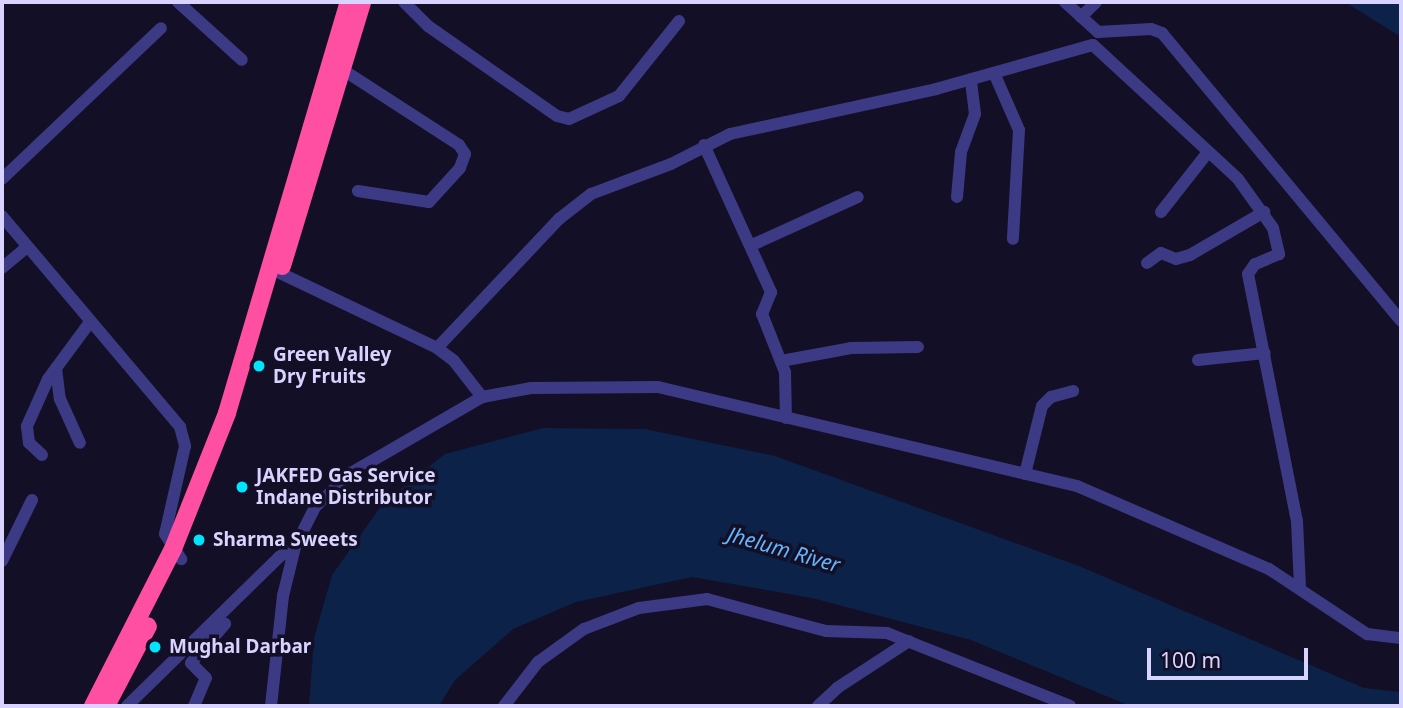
<!DOCTYPE html>
<html>
<head>
<meta charset="utf-8">
<style>
  body { margin:0 }
  #map { position:relative; width:1403px; height:708px; overflow:hidden; background:#130f26; font-family:"Noto Sans",sans-serif }
  div>[style] { position:absolute }
  [style*='--x'] { left:calc(var(--x)*1px); top:calc(var(--y)*1px); width:calc(var(--w)*1px); rotate:calc(var(--a)*1deg) }
  .water>* { inset:0; background:#0c2248 }
  .minor>* { height:12px; margin:-6px; padding:0 6px; transform-origin:6px; border-radius:6px; background:#3d3a85 }
  .highway>* { height:18px; margin:-9px; padding:0 9px; transform-origin:9px; border-radius:9px; background:#ff4fa3 }
  .dots>* { width:19px; height:19px; translate:-50% -50%; box-sizing:border-box; border:4px solid #130f26; border-radius:50% }
  span { translate:-50% -50%; white-space:nowrap; text-align:center; line-height:1.15; -webkit-text-stroke:7px #130f26; paint-order:stroke }
  .poi-label { font-size:19px; color:#d9d4ff; font-weight:700 }
  .left { translate:0 -50%; text-align:left }
  .water-label { font-size:21px; color:#62b6ff; font-style:italic }
  .frame { position:absolute; inset:0; border:4px solid #d9d4ff; pointer-events:none }
  .scale { position:absolute; left:1147px; top:648px; width:161px; height:32px; box-sizing:border-box; border:4px solid #d9d4ff; border-top:0; padding-left:9px; font-size:21px; line-height:24px; white-space:nowrap; color:#d9d4ff; -webkit-text-stroke:5px #130f26; paint-order:stroke }
</style>
</head>
<body>
<div id="map">
  <div class="water">
    <div style="clip-path:polygon(1345px 2px,1401px 2px,1401px 37px)"></div>
    <div style="clip-path:polygon(543px 428px,645px 429px,775px 456px,1079px 566px,1364px 688px,1401px 692px,1401px 706px,1130px 706px,971px 640px,812px 598px,692px 577px,576px 602px,513px 629px,455px 680px,439px 706px,309px 706px,314px 638px,332px 575px,384px 502px,445px 454px)"></div>
  </div>
  <div class="minor">
    <div style="--x:178;--y:2;--w:86;--a:42.2"></div>
    <div style="--x:404;--y:2;--w:34;--a:45"></div>
    <div style="--x:428;--y:26;--w:157;--a:34.9"></div>
    <div style="--x:557;--y:116;--w:12;--a:14"></div>
    <div style="--x:569;--y:119;--w:55;--a:-24.7"></div>
    <div style="--x:619;--y:96;--w:96;--a:-51.3"></div>
    <div style="--x:1065;--y:2;--w:45;--a:42.3"></div>
    <div style="--x:1098;--y:32;--w:53;--a:-3.2"></div>
    <div style="--x:1151;--y:29;--w:12;--a:20"></div>
    <div style="--x:1162;--y:33;--w:374;--a:50.3"></div>
    <div style="--x:1081;--y:17;--w:21;--a:-45"></div>
    <div style="--x:337;--y:66;--w:145;--a:32.9"></div>
    <div style="--x:459;--y:145;--w:11;--a:56"></div>
    <div style="--x:465;--y:154;--w:15;--a:110"></div>
    <div style="--x:460;--y:168;--w:46;--a:132.4"></div>
    <div style="--x:429;--y:202;--w:72;--a:-171.2"></div>
    <div style="--x:994;--y:73;--w:62;--a:66.3"></div>
    <div style="--x:1019;--y:130;--w:109;--a:93.2"></div>
    <div style="--x:704;--y:145;--w:162;--a:65.5"></div>
    <div style="--x:771;--y:292;--w:24;--a:112"></div>
    <div style="--x:762;--y:314;--w:62;--a:68.4"></div>
    <div style="--x:785;--y:372;--w:46;--a:88.8"></div>
    <div style="--x:2;--y:179;--w:219;--a:-43.5"></div>
    <div style="--x:957;--y:197;--w:45;--a:-84.9"></div>
    <div style="--x:961;--y:152;--w:40;--a:-69.8"></div>
    <div style="--x:975;--y:114;--w:35;--a:-97"></div>
    <div style="--x:1161;--y:212;--w:76;--a:-51.9"></div>
    <div style="--x:2;--y:216;--w:276;--a:49.8"></div>
    <div style="--x:180;--y:427;--w:20;--a:75"></div>
    <div style="--x:185;--y:446;--w:90;--a:102.8"></div>
    <div style="--x:165;--y:534;--w:30;--a:57"></div>
    <div style="--x:752;--y:245;--w:116;--a:-24.4"></div>
    <div style="--x:1147;--y:263;--w:17;--a:-36"></div>
    <div style="--x:1161;--y:253;--w:16;--a:22"></div>
    <div style="--x:1176;--y:259;--w:15;--a:-16"></div>
    <div style="--x:1190;--y:255;--w:86;--a:-30.2"></div>
    <div style="--x:2;--y:268;--w:31;--a:-40"></div>
    <div style="--x:280;--y:273;--w:174;--a:25.5"></div>
    <div style="--x:437;--y:348;--w:21;--a:37"></div>
    <div style="--x:454;--y:361;--w:46;--a:52.1"></div>
    <div style="--x:437;--y:348;--w:178;--a:-46.6"></div>
    <div style="--x:559;--y:219;--w:41;--a:-38"></div>
    <div style="--x:591;--y:194;--w:85;--a:-20.6"></div>
    <div style="--x:671;--y:164;--w:66;--a:-27"></div>
    <div style="--x:730;--y:134;--w:211;--a:-12.3"></div>
    <div style="--x:936;--y:89;--w:163;--a:-15.7"></div>
    <div style="--x:1093;--y:45;--w:197;--a:42.7"></div>
    <div style="--x:1238;--y:179;--w:60;--a:54.5"></div>
    <div style="--x:1273;--y:228;--w:27;--a:77"></div>
    <div style="--x:1279;--y:254;--w:26;--a:157"></div>
    <div style="--x:1255;--y:264;--w:12;--a:125"></div>
    <div style="--x:1248;--y:274;--w:252;--a:78.8"></div>
    <div style="--x:1297;--y:521;--w:65;--a:87.4"></div>
    <div style="--x:1198;--y:360;--w:67;--a:-6"></div>
    <div style="--x:781;--y:361;--w:71;--a:-10.5"></div>
    <div style="--x:851;--y:348;--w:67;--a:-0.9"></div>
    <div style="--x:56;--y:368;--w:31;--a:83"></div>
    <div style="--x:60;--y:399;--w:48;--a:65.6"></div>
    <div style="--x:42;--y:455;--w:18;--a:-137"></div>
    <div style="--x:29;--y:443;--w:17;--a:-97"></div>
    <div style="--x:27;--y:426;--w:51;--a:-65.9"></div>
    <div style="--x:48;--y:379;--w:71;--a:-53.6"></div>
    <div style="--x:1025;--y:474;--w:70;--a:-76"></div>
    <div style="--x:1042;--y:406;--w:13;--a:-45"></div>
    <div style="--x:1051;--y:397;--w:23;--a:-15"></div>
    <div style="--x:2;--y:561;--w:68;--a:-63.8"></div>
    <div style="--x:127;--y:706;--w:213;--a:-44.4"></div>
    <div style="--x:279;--y:557;--w:19;--a:-32"></div>
    <div style="--x:194;--y:706;--w:30;--a:-67"></div>
    <div style="--x:206;--y:678;--w:21;--a:-135"></div>
    <div style="--x:191;--y:663;--w:52;--a:-48.9"></div>
    <div style="--x:271;--y:706;--w:111;--a:-83.8"></div>
    <div style="--x:283;--y:596;--w:50;--a:-76.2"></div>
    <div style="--x:295;--y:547;--w:45;--a:-63.4"></div>
    <div style="--x:315;--y:507;--w:50;--a:-43.4"></div>
    <div style="--x:351;--y:473;--w:151;--a:-30.1"></div>
    <div style="--x:482;--y:397;--w:50;--a:-10.4"></div>
    <div style="--x:531;--y:388;--w:127;--a:-0.5"></div>
    <div style="--x:658;--y:387;--w:431;--a:13.3"></div>
    <div style="--x:1077;--y:486;--w:209;--a:23.4"></div>
    <div style="--x:1269;--y:569;--w:118;--a:33.6"></div>
    <div style="--x:1367;--y:634;--w:34;--a:7"></div>
    <div style="--x:504;--y:706;--w:56;--a:-52.3"></div>
    <div style="--x:538;--y:662;--w:57;--a:-35.7"></div>
    <div style="--x:584;--y:629;--w:59;--a:-20.9"></div>
    <div style="--x:639;--y:608;--w:69;--a:-7.5"></div>
    <div style="--x:707;--y:599;--w:123;--a:15.1"></div>
    <div style="--x:826;--y:631;--w:61;--a:1.9"></div>
    <div style="--x:887;--y:633;--w:197;--a:21.7"></div>
    <div style="--x:818;--y:706;--w:26;--a:-43"></div>
    <div style="--x:837;--y:688;--w:86;--a:-33.1"></div>
  </div>
  <div class="highway">
    <div style="--x:282;--y:266;--w:276;--a:-73.1"></div>
    <div style="--x:93;--y:706;--w:176;--a:-63"></div>
    <div style="--x:173;--y:549;--w:146;--a:-68.3"></div>
    <div style="--x:227;--y:413;--w:429;--a:-73.5"></div>
    <div style="--x:106;--y:706;--w:90;--a:-62.3"></div>
  </div>
  <div class="dots">
    <div style="left:259px;top:366px;background:#00e5ff"></div>
    <div style="left:242px;top:487px;background:#00e5ff"></div>
    <div style="left:199px;top:540px;background:#00e5ff"></div>
    <div style="left:155px;top:647px;background:#00e5ff"></div>
  </div>
  <div class="poi-label">
    <span class="left" style="left:273px;top:366px">Green Valley<br>Dry Fruits</span>
    <span class="left" style="left:256px;top:487px">JAKFED Gas Service<br>Indane Distributor</span>
    <span class="left" style="left:213px;top:540px">Sharma Sweets</span>
    <span class="left" style="left:169px;top:647px">Mughal Darbar</span>
  </div>
  <div class="water-label">
    <span style="left:784px;top:549px;rotate:16deg">Jhelum River</span>
  </div>
  <div class="frame"></div>
  <div class="scale">100 m</div>
</div>
</body>
</html>
